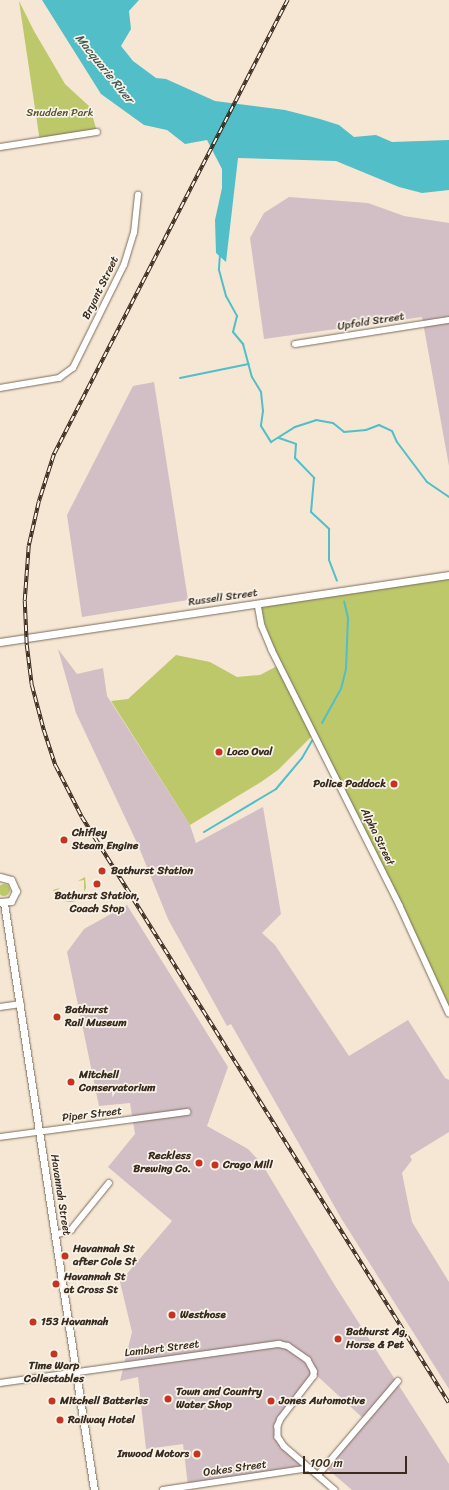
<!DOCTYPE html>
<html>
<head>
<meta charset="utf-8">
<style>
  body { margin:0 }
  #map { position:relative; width:449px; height:1490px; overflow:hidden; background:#f5e7d3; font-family:Sriracha,sans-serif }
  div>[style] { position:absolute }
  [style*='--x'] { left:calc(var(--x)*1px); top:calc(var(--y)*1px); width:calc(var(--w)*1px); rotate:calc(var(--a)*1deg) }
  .industrial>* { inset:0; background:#d2bec5 }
  .green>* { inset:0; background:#bcc869 }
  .round { border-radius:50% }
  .water>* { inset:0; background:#51bec8 }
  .stream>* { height:2px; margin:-1px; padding:0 1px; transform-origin:1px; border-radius:1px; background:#51bec8 }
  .roads { filter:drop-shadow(0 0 1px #7c6c5d) drop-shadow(0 0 1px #7c6c5d) }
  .minor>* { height:5.5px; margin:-2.75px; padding:0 2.75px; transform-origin:2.75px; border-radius:2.75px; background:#fff }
  .tertiary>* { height:7px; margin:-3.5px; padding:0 3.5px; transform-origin:3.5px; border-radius:3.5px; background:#fff }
  .rail>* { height:3.5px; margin-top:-1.75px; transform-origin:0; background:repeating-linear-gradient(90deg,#f7f3e8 0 6px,#3b2a1e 0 12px); box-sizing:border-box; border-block:1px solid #3b2a1e }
  .dots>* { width:11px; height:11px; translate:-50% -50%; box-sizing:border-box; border:2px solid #f7f3e8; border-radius:50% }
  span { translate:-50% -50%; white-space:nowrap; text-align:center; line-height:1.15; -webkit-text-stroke:3.5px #f7f3e8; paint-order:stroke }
  .park-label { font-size:11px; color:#5b5231 }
  .street-label { font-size:11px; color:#3b2a1e }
  .poi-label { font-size:11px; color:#3b2a1e; font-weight:700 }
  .left { translate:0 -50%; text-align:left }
  .right { translate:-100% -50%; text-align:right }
  .water-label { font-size:12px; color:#425651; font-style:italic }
  .scale { position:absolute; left:303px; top:1456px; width:104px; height:18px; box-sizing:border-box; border:2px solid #3b2a1e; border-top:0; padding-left:5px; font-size:12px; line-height:14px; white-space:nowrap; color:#3b2a1e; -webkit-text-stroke:3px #f7f3e8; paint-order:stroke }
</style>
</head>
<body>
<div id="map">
  <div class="industrial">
    <div style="clip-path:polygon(289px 197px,368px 203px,404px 216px,449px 223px,449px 466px,422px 317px,264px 339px,250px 238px,264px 213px)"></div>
    <div style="clip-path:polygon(154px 382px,188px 600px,82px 617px,67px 515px,133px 386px)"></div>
    <div style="clip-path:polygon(58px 649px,77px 674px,103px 668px,107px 696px,190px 825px,196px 843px,263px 807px,281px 914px,262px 933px,275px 945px,349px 1056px,408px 1020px,445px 1078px,449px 1080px,449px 1132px,410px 1156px,412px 1160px,402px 1173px,412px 1222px,449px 1282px,449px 1389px,341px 1218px,231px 1024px,227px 1026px,168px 919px,138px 845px,76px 713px)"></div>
    <div style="clip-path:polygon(127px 905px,228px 1067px,207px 1126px,248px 1149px,262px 1164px,334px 1284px,449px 1464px,449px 1490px,352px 1490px,324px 1466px,365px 1420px,314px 1373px,281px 1419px,278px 1437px,310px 1468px,188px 1486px,183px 1444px,146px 1449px,138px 1377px,120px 1381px,132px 1332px,120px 1282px,172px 1221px,108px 1167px,135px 1134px,130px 1103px,99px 1106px,67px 952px,84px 929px)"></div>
  </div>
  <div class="green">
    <div style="clip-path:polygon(19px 1px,34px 31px,65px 84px,90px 107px,97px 132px,40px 142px)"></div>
    <div style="clip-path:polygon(449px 575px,449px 1013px,314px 734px,278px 770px,261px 782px,190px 825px,111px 701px,128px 699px,176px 655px,210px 662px,237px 677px,260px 675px,279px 665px,258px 604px)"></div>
    <div style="clip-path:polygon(85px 877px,86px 888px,79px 900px,71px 902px,63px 901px,54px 892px,53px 890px,60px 888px,55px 892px,60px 898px,67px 901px,75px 900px,74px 894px,79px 898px,84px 892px,84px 880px,78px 881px)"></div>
    <div class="round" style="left:-2px;top:884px;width:12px;height:12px"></div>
  </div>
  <div class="water">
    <div style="clip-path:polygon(42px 0,139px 0,129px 11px,131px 29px,121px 46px,133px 61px,156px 78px,166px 79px,215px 101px,285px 110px,320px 119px,339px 125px,354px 137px,376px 135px,392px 142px,449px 140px,449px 190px,422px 193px,399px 187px,336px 161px,238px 158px,226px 262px,216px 253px,215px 220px,222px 188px,222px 169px,207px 140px,185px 144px,167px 130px,144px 125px,101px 94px)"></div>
  </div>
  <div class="stream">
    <div style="--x:220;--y:254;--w:16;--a:94"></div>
    <div style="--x:219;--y:270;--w:27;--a:75"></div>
    <div style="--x:226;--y:296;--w:23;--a:61"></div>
    <div style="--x:237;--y:316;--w:16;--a:104"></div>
    <div style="--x:233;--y:332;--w:16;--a:50"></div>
    <div style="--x:243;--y:344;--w:34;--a:75"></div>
    <div style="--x:252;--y:377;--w:17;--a:59"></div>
    <div style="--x:261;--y:392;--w:19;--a:84"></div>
    <div style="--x:263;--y:411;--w:15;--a:98"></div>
    <div style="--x:261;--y:426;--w:19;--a:58"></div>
    <div style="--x:271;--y:442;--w:28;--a:-32"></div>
    <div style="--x:295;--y:427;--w:22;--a:-18"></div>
    <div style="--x:316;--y:420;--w:17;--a:10"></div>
    <div style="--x:333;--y:423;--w:14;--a:39"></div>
    <div style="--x:344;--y:432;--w:22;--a:-5"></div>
    <div style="--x:366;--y:430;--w:14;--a:-21"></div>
    <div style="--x:379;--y:425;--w:14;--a:25"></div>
    <div style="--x:392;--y:431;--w:12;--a:66"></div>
    <div style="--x:397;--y:442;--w:50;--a:53.1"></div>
    <div style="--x:427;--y:482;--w:27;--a:34"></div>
    <div style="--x:180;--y:378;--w:70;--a:-11.5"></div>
    <div style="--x:279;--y:438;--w:18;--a:19"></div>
    <div style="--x:296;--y:444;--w:14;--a:94"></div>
    <div style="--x:295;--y:458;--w:28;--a:46"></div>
    <div style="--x:314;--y:478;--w:34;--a:95"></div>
    <div style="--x:311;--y:512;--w:25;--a:43"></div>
    <div style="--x:329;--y:529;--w:31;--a:90"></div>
    <div style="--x:329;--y:560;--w:22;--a:69"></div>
    <div style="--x:322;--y:723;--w:39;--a:-61"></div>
    <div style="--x:341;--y:689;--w:21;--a:-76"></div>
    <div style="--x:346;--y:669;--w:51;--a:-87.8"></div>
    <div style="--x:348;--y:618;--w:17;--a:-103"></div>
    <div style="--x:204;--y:832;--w:84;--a:-30.8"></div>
    <div style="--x:276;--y:789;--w:40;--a:-50"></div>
    <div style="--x:302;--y:758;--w:20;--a:-60"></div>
  </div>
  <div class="roads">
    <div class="minor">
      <div style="--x:0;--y:147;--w:98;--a:-8.8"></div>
      <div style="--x:295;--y:344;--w:156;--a:-8.9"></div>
      <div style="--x:0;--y:388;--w:60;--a:-9.6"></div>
      <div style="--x:59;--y:378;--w:17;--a:-36"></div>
      <div style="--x:73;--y:368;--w:115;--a:-63.7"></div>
      <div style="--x:124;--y:265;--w:34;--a:-73"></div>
      <div style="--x:134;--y:233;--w:38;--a:-84"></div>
      <div style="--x:258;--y:604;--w:22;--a:80"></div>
      <div style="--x:262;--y:626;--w:26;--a:67"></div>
      <div style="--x:272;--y:650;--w:286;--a:63.4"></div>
      <div style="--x:400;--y:906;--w:118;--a:65.4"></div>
      <div style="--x:0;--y:1007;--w:21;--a:-8"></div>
      <div style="--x:0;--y:1137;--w:189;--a:-7.6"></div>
      <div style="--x:55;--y:1235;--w:17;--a:-17"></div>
      <div style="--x:71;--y:1230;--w:60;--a:-51"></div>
      <div style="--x:0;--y:1383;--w:282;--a:-8"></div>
      <div style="--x:279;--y:1344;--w:9;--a:13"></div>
      <div style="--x:288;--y:1346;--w:24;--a:35"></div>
      <div style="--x:308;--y:1360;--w:13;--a:61"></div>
      <div style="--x:314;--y:1371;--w:5;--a:90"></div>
      <div style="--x:314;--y:1376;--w:54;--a:127.5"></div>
      <div style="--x:281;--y:1419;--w:8;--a:113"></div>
      <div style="--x:278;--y:1426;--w:11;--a:90"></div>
      <div style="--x:278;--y:1437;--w:11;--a:56"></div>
      <div style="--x:284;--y:1446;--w:67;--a:40.8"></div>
      <div style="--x:318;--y:1475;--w:123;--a:-49.6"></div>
      <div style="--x:163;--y:1490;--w:149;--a:-8.5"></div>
    </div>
    <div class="tertiary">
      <div style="--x:0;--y:642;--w:454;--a:-8.5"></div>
      <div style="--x:0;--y:877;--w:11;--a:15"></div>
      <div style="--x:11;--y:880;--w:12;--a:66"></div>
      <div style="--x:16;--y:891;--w:11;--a:117"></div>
      <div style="--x:11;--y:901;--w:11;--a:175"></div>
      <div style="--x:4;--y:903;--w:594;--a:81.28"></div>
    </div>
  </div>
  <div class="rail">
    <div style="--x:288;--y:0;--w:512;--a:117.22"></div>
    <div style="--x:54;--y:455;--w:49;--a:107.7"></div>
    <div style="--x:39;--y:502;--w:45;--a:102.8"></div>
    <div style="--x:29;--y:546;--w:55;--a:94.2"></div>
    <div style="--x:25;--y:601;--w:44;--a:87.4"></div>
    <div style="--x:27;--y:645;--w:40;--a:82.9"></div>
    <div style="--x:32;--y:685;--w:47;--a:75.1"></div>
    <div style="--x:44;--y:730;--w:38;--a:72"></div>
    <div style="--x:56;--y:766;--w:57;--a:63"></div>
    <div style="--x:82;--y:817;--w:691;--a:57.94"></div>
  </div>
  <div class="dots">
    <div style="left:219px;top:752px;background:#c8321e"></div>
    <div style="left:394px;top:784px;background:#c8321e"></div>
    <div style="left:64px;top:840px;background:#c8321e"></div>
    <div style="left:102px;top:871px;background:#c8321e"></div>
    <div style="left:97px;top:884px;background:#c8321e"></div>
    <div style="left:57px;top:1017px;background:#c8321e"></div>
    <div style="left:71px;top:1082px;background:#c8321e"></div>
    <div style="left:199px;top:1163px;background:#c8321e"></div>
    <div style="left:215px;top:1165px;background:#c8321e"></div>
    <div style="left:65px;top:1256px;background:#c8321e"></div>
    <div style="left:56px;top:1284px;background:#c8321e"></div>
    <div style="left:172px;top:1315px;background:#c8321e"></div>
    <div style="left:33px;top:1322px;background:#c8321e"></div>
    <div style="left:338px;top:1339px;background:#c8321e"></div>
    <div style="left:54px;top:1354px;background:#c8321e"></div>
    <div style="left:168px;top:1399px;background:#c8321e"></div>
    <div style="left:52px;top:1401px;background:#c8321e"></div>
    <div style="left:271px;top:1401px;background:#c8321e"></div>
    <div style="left:60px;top:1420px;background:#c8321e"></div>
    <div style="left:197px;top:1454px;background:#c8321e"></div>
  </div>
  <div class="park-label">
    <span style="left:60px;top:113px">Snudden Park</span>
  </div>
  <div class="street-label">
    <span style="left:101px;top:288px;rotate:-64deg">Bryant Street</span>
    <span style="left:371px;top:322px;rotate:-9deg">Upfold Street</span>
    <span style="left:223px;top:598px;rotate:-8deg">Russell Street</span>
    <span style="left:377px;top:837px;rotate:64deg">Alpha Street</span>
    <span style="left:92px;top:1115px;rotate:-7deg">Piper Street</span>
    <span style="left:60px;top:1195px;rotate:81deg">Havannah Street</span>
    <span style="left:162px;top:1349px;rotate:-7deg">Lambert Street</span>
    <span style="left:235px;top:1469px;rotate:-8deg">Oakes Street</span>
  </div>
  <div class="poi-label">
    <span class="left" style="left:227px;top:752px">Loco Oval</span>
    <span class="right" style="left:386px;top:784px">Police Paddock</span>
    <span class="left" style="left:72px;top:840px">Chifley<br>Steam Engine</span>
    <span class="left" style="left:111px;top:871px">Bathurst Station</span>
    <span style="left:97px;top:903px">Bathurst Station,<br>Coach Stop</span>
    <span class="left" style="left:65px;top:1017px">Bathurst<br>Rail Museum</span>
    <span class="left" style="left:79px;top:1082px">Mitchell<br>Conservatorium</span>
    <span class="right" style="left:191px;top:1163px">Reckless<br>Brewing Co.</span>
    <span class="left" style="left:223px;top:1165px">Crago Mill</span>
    <span class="left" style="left:73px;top:1256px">Havannah St<br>after Cole St</span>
    <span class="left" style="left:64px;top:1284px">Havannah St<br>at Cross St</span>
    <span class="left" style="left:180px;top:1315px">Westhose</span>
    <span class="left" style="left:41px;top:1322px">153 Havannah</span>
    <span class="left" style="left:346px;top:1339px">Bathurst Ag,<br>Horse &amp; Pet</span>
    <span style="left:54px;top:1373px">Time Warp<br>Collectables</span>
    <span class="left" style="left:176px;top:1399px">Town and Country<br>Water Shop</span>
    <span class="left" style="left:60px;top:1401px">Mitchell Batteries</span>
    <span class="left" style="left:279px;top:1401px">Jones Automotive</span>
    <span class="left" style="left:68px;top:1420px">Railway Hotel</span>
    <span class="right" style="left:189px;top:1454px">Inwood Motors</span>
  </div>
  <div class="water-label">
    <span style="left:104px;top:69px;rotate:51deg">Macquarie River</span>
  </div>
  <div class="scale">100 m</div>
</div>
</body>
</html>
